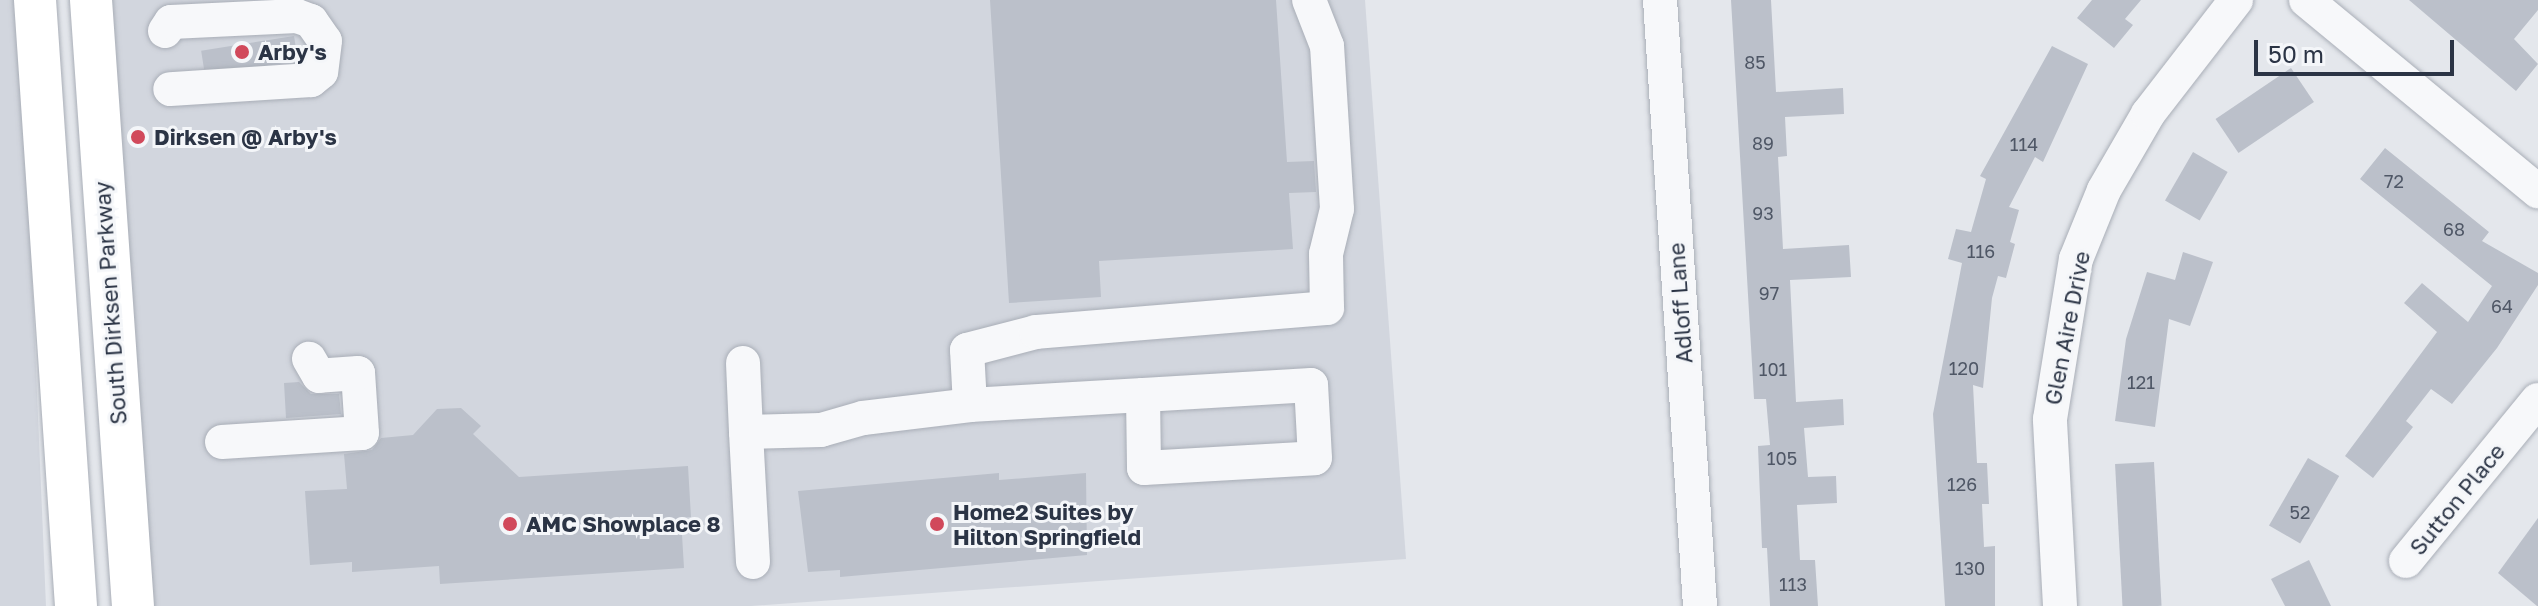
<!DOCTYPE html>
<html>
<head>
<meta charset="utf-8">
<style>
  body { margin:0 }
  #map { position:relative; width:2538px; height:606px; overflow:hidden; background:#e4e7ec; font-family:"Golos Text",sans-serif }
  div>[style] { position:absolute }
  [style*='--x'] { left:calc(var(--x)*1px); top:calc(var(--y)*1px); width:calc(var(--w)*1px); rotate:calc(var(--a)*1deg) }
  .built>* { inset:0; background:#d2d6de }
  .building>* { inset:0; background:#bbc0ca; transform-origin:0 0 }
  .roads { filter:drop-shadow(0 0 2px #a9aeb7) drop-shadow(0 0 2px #a9aeb7) }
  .minor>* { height:34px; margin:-17px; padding:0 17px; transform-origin:17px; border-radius:17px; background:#f7f8fa }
  .major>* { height:42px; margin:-21px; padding:0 21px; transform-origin:21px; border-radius:21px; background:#fff }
  .dots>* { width:22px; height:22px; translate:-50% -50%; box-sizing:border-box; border:4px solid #f4f6f9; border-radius:50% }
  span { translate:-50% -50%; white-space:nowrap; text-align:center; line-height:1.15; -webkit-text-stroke:6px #f4f6f9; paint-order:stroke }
  .number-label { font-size:18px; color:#4f5766 }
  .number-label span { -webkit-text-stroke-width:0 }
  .poi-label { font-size:22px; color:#2b3445; font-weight:700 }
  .left { translate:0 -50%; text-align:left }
  .street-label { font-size:22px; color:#2b3445 }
  .scale { position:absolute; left:2254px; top:40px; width:200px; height:36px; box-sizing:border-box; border:4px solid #2b3445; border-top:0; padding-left:10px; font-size:24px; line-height:28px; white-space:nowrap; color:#2b3445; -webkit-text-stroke:6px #f4f6f9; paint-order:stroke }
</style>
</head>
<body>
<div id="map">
  <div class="built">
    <div style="clip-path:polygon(0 0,19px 0,22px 37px,46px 606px,0 606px)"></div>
    <div style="clip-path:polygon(111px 0,1365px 0,1406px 559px,751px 606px,152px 606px)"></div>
  </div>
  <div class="building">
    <div style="clip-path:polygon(990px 0,1276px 0,1287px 162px,1314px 161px,1316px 192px,1289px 193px,1293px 249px,1099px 261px,1101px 297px,1009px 303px)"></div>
    <div style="clip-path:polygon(1731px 0,1771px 0,1776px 92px,1843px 88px,1844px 114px,1785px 117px,1787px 156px,1778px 157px,1783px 249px,1849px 245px,1851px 277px,1790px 280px,1796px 402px,1843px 399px,1844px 425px,1804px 428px,1808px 477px,1836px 476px,1837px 503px,1797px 505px,1800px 560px,1815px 560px,1818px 606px,1770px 606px,1767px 548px,1762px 548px,1758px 446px,1770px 445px,1766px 399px,1754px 399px)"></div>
    <div style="clip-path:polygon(2092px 0,2141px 0,2125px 19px,2133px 25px,2114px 48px,2077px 18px)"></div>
    <div style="clip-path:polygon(2409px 0,2538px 0,2538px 10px,2514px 39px,2538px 64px,2516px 91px)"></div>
    <div style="left:294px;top:36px;width:25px;height:94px;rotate:81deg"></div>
    <div style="clip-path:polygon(2052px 46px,2088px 64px,2043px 162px,2035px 157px,2009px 207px,2019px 210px,2010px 242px,2015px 244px,2006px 278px,1998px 276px,1992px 298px,1983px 388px,1973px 385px,1977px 463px,1987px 463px,1989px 504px,1982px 504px,1984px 547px,1995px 546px,1995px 606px,1945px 606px,1933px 414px,1962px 263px,1948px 259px,1956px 229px,1971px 232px,1986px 179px,1980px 176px)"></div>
    <div style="left:2291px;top:68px;width:41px;height:91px;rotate:56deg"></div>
    <div style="clip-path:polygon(2385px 148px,2489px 232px,2482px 241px,2538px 273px,2538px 285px,2497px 348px,2452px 404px,2431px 389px,2406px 421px,2413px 427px,2373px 478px,2345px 456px,2437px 332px,2404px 303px,2422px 283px,2468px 322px,2492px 286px,2360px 179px)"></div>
    <div style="left:2193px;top:152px;width:40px;height:56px;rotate:30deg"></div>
    <div style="clip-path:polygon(2183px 252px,2213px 262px,2190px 326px,2169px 319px,2155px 427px,2115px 421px,2126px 339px,2147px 272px,2175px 280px)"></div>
    <div style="clip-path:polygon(299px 382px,311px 394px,339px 394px,341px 414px,286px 418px,284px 383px)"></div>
    <div style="clip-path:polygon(461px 408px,481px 426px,473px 434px,519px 477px,688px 466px,691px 517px,681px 518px,684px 568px,440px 584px,439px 566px,352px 572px,352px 562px,310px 565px,305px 491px,347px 489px,344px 454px,372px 450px,381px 438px,413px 435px,437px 409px)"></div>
    <div style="left:2308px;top:458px;width:36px;height:78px;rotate:30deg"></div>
    <div style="left:2154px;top:462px;width:144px;height:39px;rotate:87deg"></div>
    <div style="clip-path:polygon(999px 473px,999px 480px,1086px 473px,1087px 555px,840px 577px,840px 570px,808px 572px,798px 491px)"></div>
    <div style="clip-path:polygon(2538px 518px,2538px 606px,2537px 606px,2498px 573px)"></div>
    <div style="clip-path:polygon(2309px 560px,2331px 606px,2285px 606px,2271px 579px)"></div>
  </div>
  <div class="roads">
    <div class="minor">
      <div style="--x:1660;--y:0;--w:607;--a:86.22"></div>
      <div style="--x:2306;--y:0;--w:301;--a:39.5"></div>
      <div style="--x:165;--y:31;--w:11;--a:-56"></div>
      <div style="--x:171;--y:22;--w:126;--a:-2.7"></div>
      <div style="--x:297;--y:16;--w:15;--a:20"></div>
      <div style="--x:311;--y:21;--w:24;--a:55"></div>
      <div style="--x:325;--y:41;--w:31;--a:97"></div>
      <div style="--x:321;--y:72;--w:13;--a:141"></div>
      <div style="--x:311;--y:80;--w:141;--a:176.3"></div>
      <div style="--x:743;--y:363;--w:69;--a:87.5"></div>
      <div style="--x:970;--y:405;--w:173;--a:-3.3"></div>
      <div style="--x:1143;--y:395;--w:73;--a:89.2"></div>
      <div style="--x:1144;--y:468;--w:171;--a:-3.3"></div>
      <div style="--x:1315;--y:458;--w:73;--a:-93.1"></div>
      <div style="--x:1311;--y:385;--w:168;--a:176.6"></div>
      <div style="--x:222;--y:442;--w:140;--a:-3.7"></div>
      <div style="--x:362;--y:433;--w:60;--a:-93.8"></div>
      <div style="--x:358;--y:373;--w:39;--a:176"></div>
      <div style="--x:319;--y:376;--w:20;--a:-120"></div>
      <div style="--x:2406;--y:561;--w:208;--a:-50.7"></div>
      <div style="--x:753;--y:562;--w:130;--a:-93.1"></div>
      <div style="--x:746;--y:432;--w:75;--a:-1.5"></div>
      <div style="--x:821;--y:430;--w:44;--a:-15.9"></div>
      <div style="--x:863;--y:418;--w:108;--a:-6.9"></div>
      <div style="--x:970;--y:405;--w:55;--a:-93.1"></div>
      <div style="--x:967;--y:350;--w:71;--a:-14.6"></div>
      <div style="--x:1036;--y:332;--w:292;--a:-4.7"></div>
      <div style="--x:1327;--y:308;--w:54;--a:-91.1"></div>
      <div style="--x:1326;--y:254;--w:46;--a:-76.3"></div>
      <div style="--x:1337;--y:209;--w:163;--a:-93.5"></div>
      <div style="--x:1327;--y:46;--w:49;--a:-111.4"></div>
      <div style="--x:2060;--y:606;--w:187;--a:-93.1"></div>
      <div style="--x:2050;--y:419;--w:162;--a:-80.8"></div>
      <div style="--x:2076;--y:259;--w:74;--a:-67.9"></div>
      <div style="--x:2104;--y:190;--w:88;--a:-59.9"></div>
      <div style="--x:2148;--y:114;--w:144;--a:-52.3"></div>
    </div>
    <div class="major">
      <div style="--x:35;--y:0;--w:607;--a:86.13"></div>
      <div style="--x:91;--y:0;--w:607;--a:86.04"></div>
    </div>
  </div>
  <div class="dots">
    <div style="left:242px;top:52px;background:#d1495b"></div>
    <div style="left:138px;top:137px;background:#d1495b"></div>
    <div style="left:510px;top:524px;background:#d1495b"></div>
    <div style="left:937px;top:524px;background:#d1495b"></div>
  </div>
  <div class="number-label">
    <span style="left:1755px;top:62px">85</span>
    <span style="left:1763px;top:143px">89</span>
    <span style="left:2024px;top:144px">114</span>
    <span style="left:2394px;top:181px">72</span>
    <span style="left:1763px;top:213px">93</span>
    <span style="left:2454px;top:229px">68</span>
    <span style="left:1981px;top:251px">116</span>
    <span style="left:1769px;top:293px">97</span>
    <span style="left:2502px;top:306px">64</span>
    <span style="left:1964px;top:368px">120</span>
    <span style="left:1773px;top:369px">101</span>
    <span style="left:2141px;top:382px">121</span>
    <span style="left:1782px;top:458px">105</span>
    <span style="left:1962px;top:484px">126</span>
    <span style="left:2300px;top:512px">52</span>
    <span style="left:1970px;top:568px">130</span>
    <span style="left:1793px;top:584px">113</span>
  </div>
  <div class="poi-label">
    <span class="left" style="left:258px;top:52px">Arby's</span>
    <span class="left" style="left:154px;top:137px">Dirksen @ Arby's</span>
    <span class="left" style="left:953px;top:524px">Home2 Suites by<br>Hilton Springfield</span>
    <span class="left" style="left:526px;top:524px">AMC Showplace 8</span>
  </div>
  <div class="street-label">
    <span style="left:110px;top:303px;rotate:-94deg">South Dirksen Parkway</span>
    <span style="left:1680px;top:303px;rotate:-94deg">Adloff Lane</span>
    <span style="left:2067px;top:328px;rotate:-79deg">Glen Aire Drive</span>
    <span style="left:2457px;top:499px;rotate:-51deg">Sutton Place</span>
  </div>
  <div class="scale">50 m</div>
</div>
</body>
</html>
